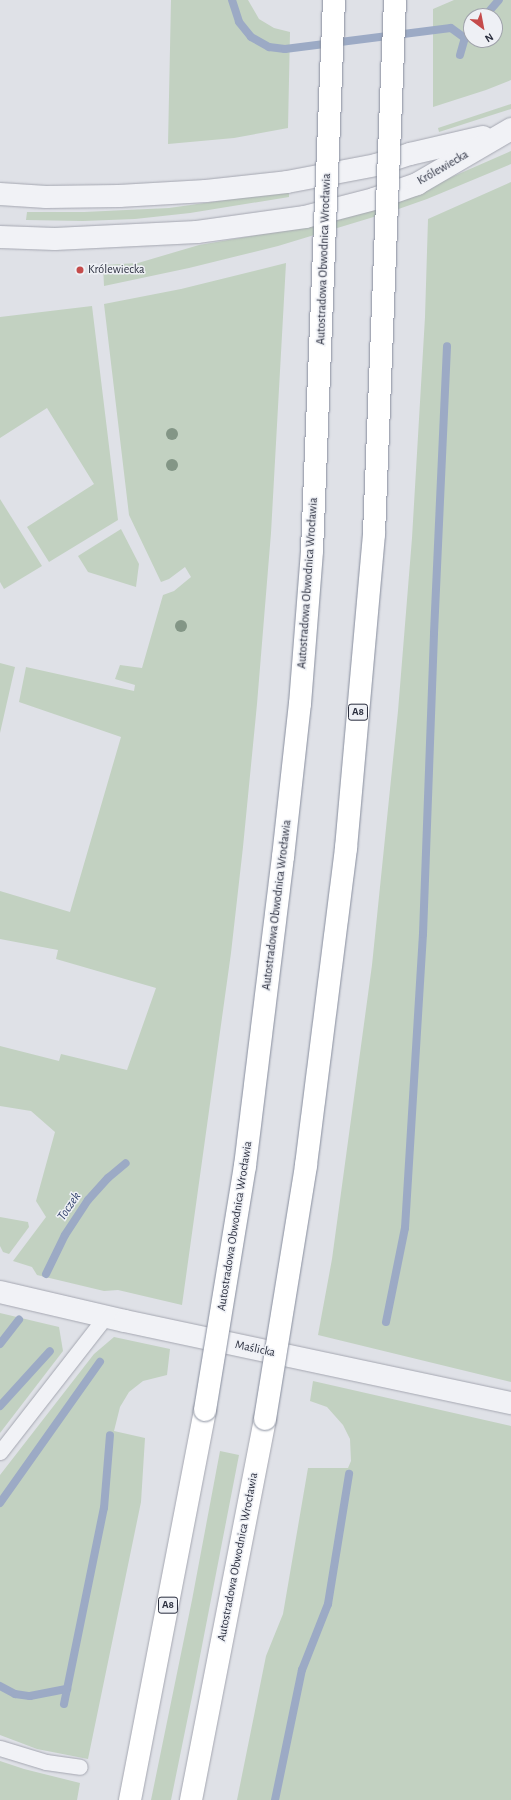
<!DOCTYPE html>
<html>
<head>
<meta charset="utf-8">
<style>
  body { margin:0 }
  #map { position:relative; width:511px; height:1800px; overflow:hidden; background:#dfe1e7; font-family:"Alegreya Sans",sans-serif }
  div>[style] { position:absolute }
  [style*='--x'] { left:calc(var(--x)*1px); top:calc(var(--y)*1px); width:calc(var(--w)*1px); rotate:calc(var(--a)*1deg) }
  .green>* { inset:0; background:#c2d1c1 }
  .stream>* { height:8px; margin:-4px; padding:0 4px; transform-origin:4px; border-radius:4px; background:#9caac5 }
  .roads { filter:drop-shadow(0 0 1px #a5a7b1) drop-shadow(0 0 1px #a5a7b1) }
  .service>* { height:15px; margin:-7.5px; padding:0 7.5px; transform-origin:7.5px; border-radius:7.5px; background:#f1f2f6 }
  .tertiary>* { height:22px; margin:-11px; padding:0 11px; transform-origin:11px; border-radius:11px; background:#f1f2f6 }
  .motorway>* { height:22px; margin:-11px; padding:0 11px; transform-origin:11px; border-radius:11px; background:#fff }
  .bridges { filter:drop-shadow(0 0 1px #878d9d) drop-shadow(0 0 1px #878d9d) }
  .motorway-bridge>* { height:22px; margin:-11px; padding:0 11px; transform-origin:11px; border-radius:11px; background:#fff }
  .trees>* { width:12px; height:12px; margin:-6px; border-radius:50%; background:#839686 }
  .dots>* { width:11px; height:11px; translate:-50% -50%; box-sizing:border-box; border:2px solid #eef0f5; border-radius:50% }
  span { translate:-50% -50%; white-space:nowrap; text-align:center; line-height:1.15; -webkit-text-stroke:3px #eef0f5; paint-order:stroke }
  .shield-label span { padding:1px 3px; background:#eef0f5; border:1px solid; border-radius:3px; -webkit-text-stroke-width:0 }
  .shield-label { font-size:11px; color:#292d3d; font-weight:700 }
  .street-label { font-size:12px; color:#292d3d }
  .poi-label { font-size:12px; color:#292d3d }
  .left { translate:0 -50%; text-align:left }
  .water-label { font-size:13px; color:#36466f; font-style:italic }
  .north { position:absolute; left:463px; top:8px; width:40px; height:40px; box-sizing:border-box; background:#eef0f5; border:1px solid #9fa2ab; border-radius:50%; rotate:148deg; font-size:11px; font-weight:700; line-height:16px; text-align:center; color:#292d3d }
  .north::after { content:''; display:block; margin:auto; width:14px; height:18px; background:#c54b4b; clip-path:polygon(50% 0,100% 100%,50% 72%,0 100%) }
</style>
</head>
<body>
<div id="map">
  <div class="green">
    <div style="clip-path:polygon(171px 0,248px 0,259px 19px,274px 28px,290px 32px,288px 128px,234px 138px,168px 144px)"></div>
    <div style="clip-path:polygon(evenodd,454px 0,511px 0,511px 80px,486px 90px,433px 107px,433px 9px,454px 0,471px 16px,495px 16px,495px 40px,471px 40px,471px 16px)"></div>
    <div style="clip-path:polygon(511px 104px,511px 109px,439px 132px,438px 128px)"></div>
    <div style="clip-path:polygon(511px 151px,511px 164px,427px 199px,390px 212px,278px 246px,189px 268px,104px 286px,103px 265px,138px 263px,199px 245px,281px 231px,438px 183px)"></div>
    <div style="clip-path:polygon(511px 182px,511px 1382px,318px 1335px,332px 1259px,372px 965px,398px 711px,412px 538px,425px 317px,428px 219px)"></div>
    <div style="clip-path:polygon(289px 191px,289px 197px,190px 213px,135px 219px,83px 221px,26px 220px,27px 212px,84px 212px,169px 208px)"></div>
    <div style="clip-path:polygon(286px 263px,271px 533px,257px 704px,243px 847px,231px 953px,182px 1305px,118px 1290px,104px 1291px,37px 1275px,32px 1267px,13px 1261px,46px 1217px,36px 1201px,55px 1132px,31px 1111px,0 1106px,0 1046px,59px 1061px,61px 1054px,127px 1070px,156px 988px,56px 959px,58px 950px,0 939px,0 891px,70px 912px,121px 737px,19px 702px,26px 667px,134px 691px,135px 685px,115px 679px,120px 665px,142px 668px,163px 595px,174px 591px,191px 577px,185px 567px,169px 579px,161px 582px,129px 515px,104px 304px,181px 289px)"></div>
    <div style="clip-path:polygon(92px 306px,118px 520px,49px 562px,27px 527px,94px 484px,47px 408px,0 438px,0 317px)"></div>
    <div style="clip-path:polygon(0 499px,42px 566px,4px 589px,0 582px)"></div>
    <div style="clip-path:polygon(121px 529px,139px 564px,136px 587px,88px 572px,78px 556px)"></div>
    <div style="clip-path:polygon(0 663px,15px 667px,0 733px)"></div>
    <div style="clip-path:polygon(0 1217px,28px 1222px,29px 1227px,9px 1254px,3px 1252px,0 1246px)"></div>
    <div style="clip-path:polygon(0 1313px,59px 1327px,63px 1351px,0 1433px)"></div>
    <div style="clip-path:polygon(114px 1337px,170px 1349px,167px 1375px,143px 1381px,129px 1392px,120px 1407px,114px 1431px,145px 1438px,141px 1502px,88px 1759px,37px 1749px,0 1735px,0 1475px,94px 1354px)"></div>
    <div style="clip-path:polygon(313px 1381px,511px 1426px,511px 1800px,237px 1800px,266px 1656px,283px 1614px,308px 1468px,348px 1468px,351px 1461px,350px 1439px,343px 1425px,327px 1407px,310px 1401px)"></div>
    <div style="clip-path:polygon(220px 1451px,239px 1455px,195px 1682px,171px 1800px,151px 1800px,192px 1600px)"></div>
    <div style="clip-path:polygon(0 1761px,24px 1769px,80px 1783px,77px 1800px,0 1800px)"></div>
  </div>
  <div class="stream">
    <div style="--x:232;--y:0;--w:23;--a:72"></div>
    <div style="--x:239;--y:22;--w:19;--a:51"></div>
    <div style="--x:251;--y:37;--w:21;--a:29"></div>
    <div style="--x:269;--y:47;--w:16;--a:7"></div>
    <div style="--x:285;--y:49;--w:167;--a:-7.2"></div>
    <div style="--x:451;--y:28;--w:17;--a:36"></div>
    <div style="--x:485;--y:16;--w:21;--a:-49"></div>
    <div style="--x:460;--y:55;--w:18;--a:-74"></div>
    <div style="--x:465;--y:38;--w:9;--a:-49"></div>
    <div style="--x:46;--y:1274;--w:43;--a:-64"></div>
    <div style="--x:65;--y:1235;--w:42;--a:-56.7"></div>
    <div style="--x:88;--y:1200;--w:30;--a:-48"></div>
    <div style="--x:108;--y:1178;--w:23;--a:-40"></div>
    <div style="--x:386;--y:1322;--w:96;--a:-78.6"></div>
    <div style="--x:405;--y:1228;--w:295;--a:-86.5"></div>
    <div style="--x:423;--y:934;--w:301;--a:-87.9"></div>
    <div style="--x:434;--y:633;--w:287;--a:-87.4"></div>
    <div style="--x:0;--y:1344;--w:31;--a:-52"></div>
    <div style="--x:0;--y:1406;--w:74;--a:-47.7"></div>
    <div style="--x:0;--y:1503;--w:173;--a:-54.7"></div>
    <div style="--x:0;--y:1686;--w:17;--a:28"></div>
    <div style="--x:15;--y:1694;--w:15;--a:8"></div>
    <div style="--x:30;--y:1696;--w:38;--a:-11"></div>
    <div style="--x:64;--y:1704;--w:200;--a:-78.5"></div>
    <div style="--x:104;--y:1508;--w:73;--a:-85.3"></div>
    <div style="--x:275;--y:1800;--w:133;--a:-78.3"></div>
    <div style="--x:302;--y:1670;--w:71;--a:-68.5"></div>
    <div style="--x:328;--y:1604;--w:132;--a:-80.8"></div>
  </div>
  <div class="roads">
    <div class="service">
      <div style="--x:0;--y:1452;--w:171;--a:-52.1"></div>
      <div style="--x:0;--y:1748;--w:48;--a:16.9"></div>
      <div style="--x:46;--y:1762;--w:34;--a:8"></div>
    </div>
    <div class="tertiary">
      <div style="--x:0;--y:194;--w:46;--a:3.7"></div>
      <div style="--x:46;--y:197;--w:73;--a:-0.8"></div>
      <div style="--x:119;--y:196;--w:87;--a:-3.3"></div>
      <div style="--x:206;--y:191;--w:81;--a:-6.3"></div>
      <div style="--x:287;--y:182;--w:91;--a:-10.8"></div>
      <div style="--x:376;--y:165;--w:36;--a:-18"></div>
      <div style="--x:410;--y:154;--w:75;--a:-13.1"></div>
      <div style="--x:0;--y:237;--w:55;--a:2.1"></div>
      <div style="--x:55;--y:239;--w:142;--a:-2.8"></div>
      <div style="--x:197;--y:232;--w:109;--a:-7.9"></div>
      <div style="--x:305;--y:217;--w:71;--a:-14.6"></div>
      <div style="--x:374;--y:199;--w:46;--a:-19.2"></div>
      <div style="--x:417;--y:184;--w:109;--a:-30.3"></div>
      <div style="--x:0;--y:1292;--w:128;--a:13.1"></div>
      <div style="--x:125;--y:1321;--w:395;--a:12"></div>
    </div>
    <div class="motorway">
      <div style="--x:130;--y:1800;--w:397;--a:-79.1"></div>
      <div style="--x:191;--y:1800;--w:388;--a:-79"></div>
    </div>
  </div>
  <div class="bridges">
    <div class="motorway-bridge">
      <div style="--x:205;--y:1410;--w:247;--a:-80.7"></div>
      <div style="--x:245;--y:1166;--w:311;--a:-83"></div>
      <div style="--x:283;--y:857;--w:154;--a:-83.7"></div>
      <div style="--x:300;--y:704;--w:154;--a:-85.5"></div>
      <div style="--x:312;--y:550;--w:550;--a:-87.71"></div>
      <div style="--x:265;--y:1419;--w:257;--a:-80.8"></div>
      <div style="--x:306;--y:1165;--w:320;--a:-82.8"></div>
      <div style="--x:346;--y:848;--w:315;--a:-84.9"></div>
      <div style="--x:374;--y:534;--w:534;--a:-87.75"></div>
    </div>
  </div>
  <div class="trees">
    <div style="left:172px;top:434px"></div>
    <div style="left:172px;top:465px"></div>
    <div style="left:181px;top:626px"></div>
  </div>
  <div class="dots">
    <div style="left:80px;top:270px;background:#c54b4b"></div>
  </div>
  <div class="shield-label">
    <span style="left:358px;top:712px">A8</span>
    <span style="left:168px;top:1605px">A8</span>
  </div>
  <div class="street-label">
    <span style="left:443px;top:168px;rotate:-30deg">Królewiecka</span>
    <span style="left:324px;top:259px;rotate:-88deg">Autostradowa Obwodnica Wrocławia</span>
    <span style="left:308px;top:583px;rotate:-86deg">Autostradowa Obwodnica Wrocławia</span>
    <span style="left:277px;top:905px;rotate:-83deg">Autostradowa Obwodnica Wrocławia</span>
    <span style="left:235px;top:1226px;rotate:-81deg">Autostradowa Obwodnica Wrocławia</span>
    <span style="left:255px;top:1349px;rotate:12deg">Maślicka</span>
    <span style="left:238px;top:1557px;rotate:-79deg">Autostradowa Obwodnica Wrocławia</span>
  </div>
  <div class="poi-label">
    <span class="left" style="left:88px;top:270px">Królewiecka</span>
  </div>
  <div class="water-label">
    <span style="left:70px;top:1207px;rotate:-56deg">Toczek</span>
  </div>
  <div class="north">N</div>
</div>
</body>
</html>
